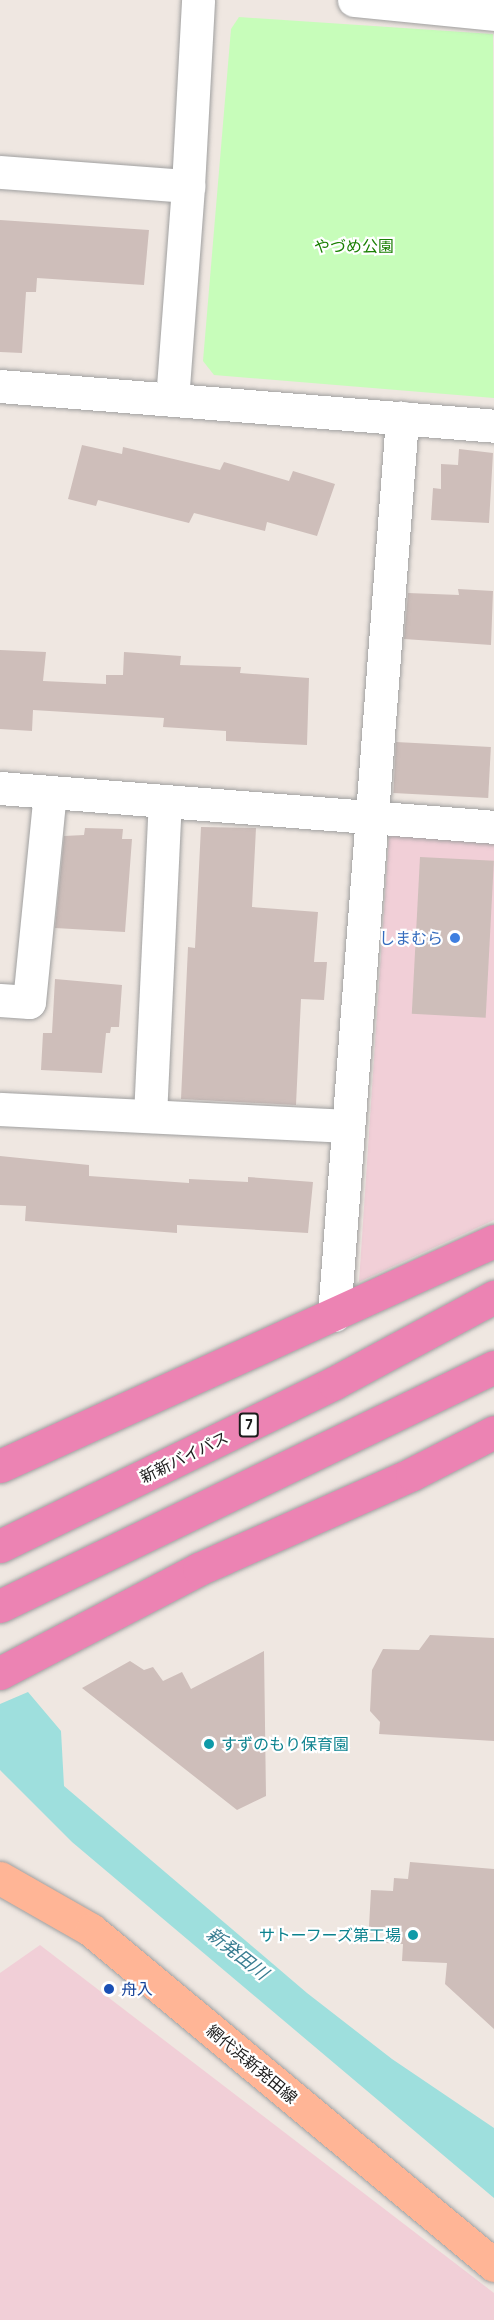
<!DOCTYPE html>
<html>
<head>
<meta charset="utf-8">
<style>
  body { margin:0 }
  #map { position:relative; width:494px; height:2320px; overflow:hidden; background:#efe7e1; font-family:"Titillium Web","Noto Sans JP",sans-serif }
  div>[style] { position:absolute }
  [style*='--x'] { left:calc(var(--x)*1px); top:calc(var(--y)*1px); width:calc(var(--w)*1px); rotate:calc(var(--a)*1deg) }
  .commercial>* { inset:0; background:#f1cfd7 }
  .park>* { inset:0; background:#c7fdba }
  .water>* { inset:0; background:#9edfdd }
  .building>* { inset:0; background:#cebeba; transform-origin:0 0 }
  .roads { filter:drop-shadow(0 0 2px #a0a0a0) drop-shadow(0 0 2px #a0a0a0) }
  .minor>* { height:33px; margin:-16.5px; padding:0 16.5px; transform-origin:16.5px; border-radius:16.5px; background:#fff }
  .major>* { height:33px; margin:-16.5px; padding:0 16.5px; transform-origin:16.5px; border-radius:16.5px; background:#ffb596 }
  .highway>* { height:33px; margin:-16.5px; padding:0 16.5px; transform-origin:16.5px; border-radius:16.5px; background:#ec83b3 }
  .dots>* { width:16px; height:16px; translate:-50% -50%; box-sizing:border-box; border:3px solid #fff; border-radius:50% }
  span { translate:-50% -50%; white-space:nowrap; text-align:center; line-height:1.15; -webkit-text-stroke:4.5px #fff; paint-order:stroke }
  .shield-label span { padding:2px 4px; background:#fff; border:2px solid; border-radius:4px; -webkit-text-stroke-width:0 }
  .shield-label { font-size:15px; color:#1c1c1c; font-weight:700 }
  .park-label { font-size:16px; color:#1b8004 }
  .shop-label { font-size:16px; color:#366cbe }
  .right { translate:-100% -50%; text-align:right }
  .street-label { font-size:16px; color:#1c1c1c }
  .culture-label { font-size:16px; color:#0d838f }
  .left { translate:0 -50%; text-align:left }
  .transit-label { font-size:16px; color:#164399 }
  .water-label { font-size:18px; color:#397d91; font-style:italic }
</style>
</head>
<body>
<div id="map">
  <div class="commercial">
    <div style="clip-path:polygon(389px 835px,494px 841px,494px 1220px,359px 1282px)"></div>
    <div style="clip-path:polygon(40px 1945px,494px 2293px,494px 2320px,0 2320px,0 1973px)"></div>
  </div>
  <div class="park">
    <div style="clip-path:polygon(239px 17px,493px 34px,494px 398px,214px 375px,203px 361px,231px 29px)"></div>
  </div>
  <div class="water">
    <div style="clip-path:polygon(28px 1692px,61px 1731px,64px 1786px,307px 1993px,392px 2059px,494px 2128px,494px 2198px,72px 1842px,0 1770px,0 1704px)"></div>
  </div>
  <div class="building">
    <div style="clip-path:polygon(0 220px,149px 230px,144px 285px,37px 278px,36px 292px,26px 292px,22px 353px,0 352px)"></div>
    <div style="clip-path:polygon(82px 445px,122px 454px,123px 447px,220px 470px,224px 462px,289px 481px,293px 471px,335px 484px,317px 536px,267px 522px,265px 531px,194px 513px,189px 523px,98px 500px,96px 506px,68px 499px)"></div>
    <div style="clip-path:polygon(459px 449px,493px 453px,489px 523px,431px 520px,433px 488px,441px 489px,441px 464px,458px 465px)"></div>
    <div style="clip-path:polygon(458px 589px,493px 591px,491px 645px,404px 639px,408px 593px,459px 595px)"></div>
    <div style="clip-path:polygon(0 650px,46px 652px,43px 681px,106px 684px,106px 675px,123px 675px,124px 652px,181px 656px,180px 665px,241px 667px,240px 673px,309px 678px,307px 745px,226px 741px,226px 731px,163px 727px,164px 718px,33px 710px,32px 731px,0 729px)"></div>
    <div style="left:396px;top:742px;width:95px;height:51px;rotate:3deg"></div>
    <div style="clip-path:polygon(201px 827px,256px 828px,252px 907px,318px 912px,314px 962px,327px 962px,324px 1000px,301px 999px,296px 1105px,181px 1099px,188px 947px,195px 948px)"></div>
    <div style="clip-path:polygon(85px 828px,123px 829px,122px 839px,132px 839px,125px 932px,55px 928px,64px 836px,84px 835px)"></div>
    <div style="left:420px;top:857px;width:74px;height:157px;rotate:3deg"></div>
    <div style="clip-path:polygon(55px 979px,122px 985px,119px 1027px,111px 1027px,110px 1033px,106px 1033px,102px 1073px,41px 1070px,43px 1033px,52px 1033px)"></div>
    <div style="clip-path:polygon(0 1156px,89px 1165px,89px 1176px,189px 1183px,189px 1179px,248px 1182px,248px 1177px,313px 1182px,308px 1233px,177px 1225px,177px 1233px,25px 1221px,26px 1206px,0 1205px)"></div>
    <div style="clip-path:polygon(430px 1635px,494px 1638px,494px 1741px,379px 1734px,380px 1722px,370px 1711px,372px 1670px,383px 1649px,419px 1650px)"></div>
    <div style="clip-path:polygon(264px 1651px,266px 1796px,237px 1810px,82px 1688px,130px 1661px,144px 1670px,153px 1667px,163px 1681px,182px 1672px,191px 1689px)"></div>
    <div style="clip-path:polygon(410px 1862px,494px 1869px,494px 2029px,445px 1984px,447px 1963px,402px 1961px,403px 1944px,386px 1943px,386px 1928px,369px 1927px,371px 1890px,393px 1891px,394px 1878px,408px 1879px)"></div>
  </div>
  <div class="roads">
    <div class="minor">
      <div style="--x:354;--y:0;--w:141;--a:5.7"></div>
      <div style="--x:0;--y:172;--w:189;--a:4.3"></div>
      <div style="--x:0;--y:386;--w:496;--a:4.6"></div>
      <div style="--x:172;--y:400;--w:215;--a:-85.7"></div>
      <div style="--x:188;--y:186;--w:186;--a:-86.9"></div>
      <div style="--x:0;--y:788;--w:496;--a:4.5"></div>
      <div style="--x:0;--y:1000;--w:29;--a:4"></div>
      <div style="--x:29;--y:1002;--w:211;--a:-84.3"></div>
      <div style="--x:0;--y:1109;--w:348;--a:2.8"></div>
      <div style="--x:150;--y:1116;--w:315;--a:-87.3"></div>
      <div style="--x:334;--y:1315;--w:900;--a:-85.66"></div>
    </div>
    <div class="major">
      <div style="--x:0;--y:1878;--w:105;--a:29.7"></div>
      <div style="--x:91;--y:1930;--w:524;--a:39.74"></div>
    </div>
    <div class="highway">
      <div style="--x:0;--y:1466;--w:543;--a:-24.49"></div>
      <div style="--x:0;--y:1546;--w:372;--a:-26"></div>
      <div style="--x:334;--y:1383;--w:182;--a:-28.3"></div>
      <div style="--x:0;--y:1606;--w:549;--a:-25.82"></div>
      <div style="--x:0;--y:1673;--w:225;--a:-27.6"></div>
      <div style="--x:199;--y:1569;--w:233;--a:-24"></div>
      <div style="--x:412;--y:1474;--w:92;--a:-27.1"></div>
    </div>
  </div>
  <div class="dots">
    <div style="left:455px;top:938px;background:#3f7fe0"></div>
    <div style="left:209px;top:1744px;background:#0f9aa8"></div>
    <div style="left:413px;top:1935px;background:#0f9aa8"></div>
    <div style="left:109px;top:1989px;background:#1a4fb4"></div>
  </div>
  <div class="shield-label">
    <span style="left:249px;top:1425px">7</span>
  </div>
  <div class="park-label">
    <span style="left:354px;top:246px">やづめ公園</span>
  </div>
  <div class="shop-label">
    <span class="right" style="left:443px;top:938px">しまむら</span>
  </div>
  <div class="street-label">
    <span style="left:184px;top:1457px;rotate:-26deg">新新バイパス</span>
    <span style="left:252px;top:2064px;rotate:40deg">網代浜新発田線</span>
  </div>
  <div class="culture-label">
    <span class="left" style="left:221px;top:1744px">すずのもり保育園</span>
    <span class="right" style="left:401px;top:1935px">サトーフーズ第工場</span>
  </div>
  <div class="transit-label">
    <span class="left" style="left:121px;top:1989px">舟入</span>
  </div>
  <div class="water-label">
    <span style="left:237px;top:1954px;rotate:38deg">新発田川</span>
  </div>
</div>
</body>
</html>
